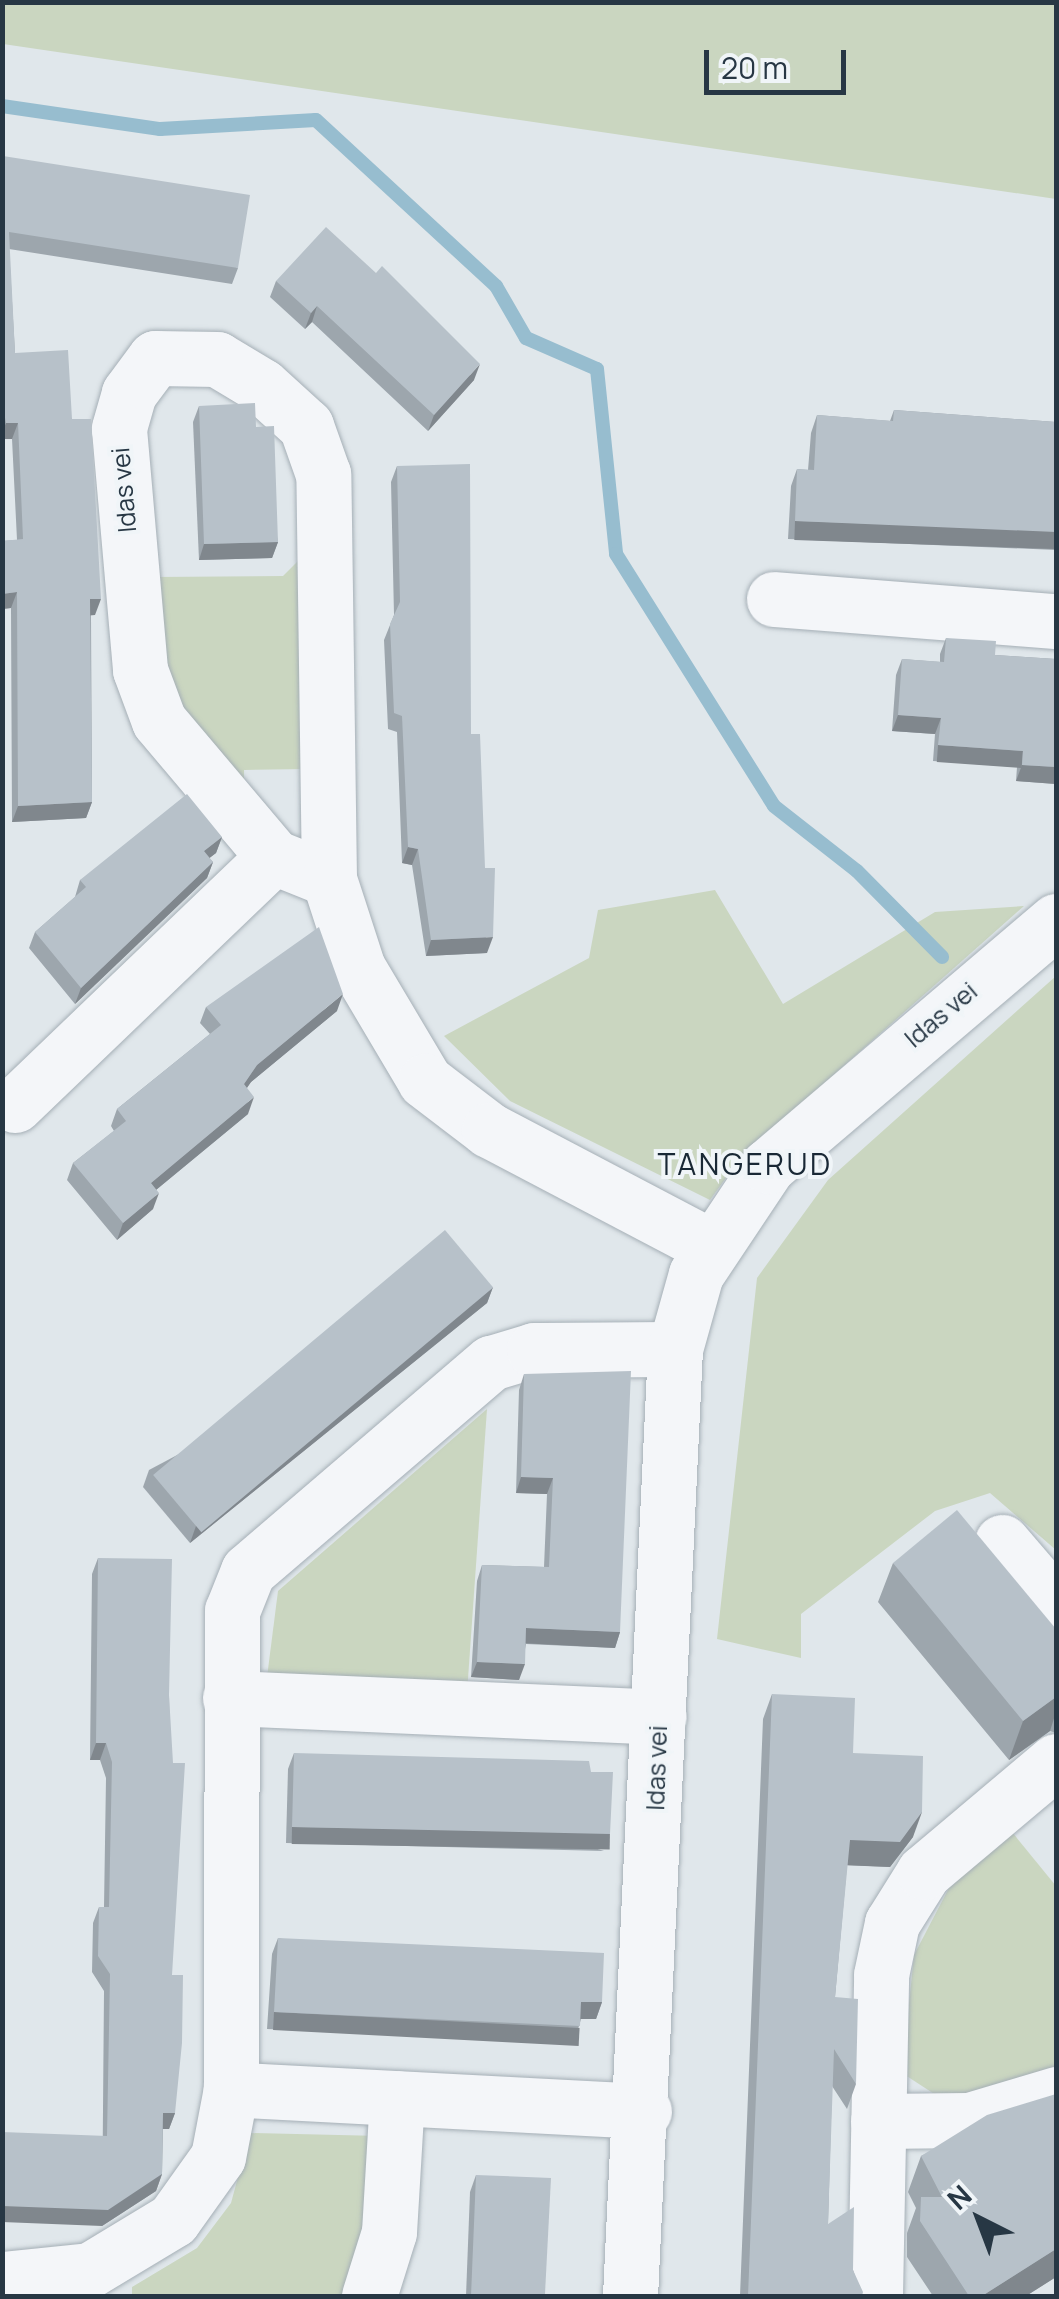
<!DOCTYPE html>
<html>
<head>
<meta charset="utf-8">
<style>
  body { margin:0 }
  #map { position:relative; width:1059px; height:2299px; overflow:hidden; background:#e0e7eb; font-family:Manrope,sans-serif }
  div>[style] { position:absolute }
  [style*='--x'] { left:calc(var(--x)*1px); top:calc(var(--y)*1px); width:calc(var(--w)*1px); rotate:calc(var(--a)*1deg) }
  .green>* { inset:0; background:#cad6c0 }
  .stream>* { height:14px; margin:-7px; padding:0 7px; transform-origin:7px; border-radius:7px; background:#97bdcf }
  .roads { filter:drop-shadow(0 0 2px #a5afb6) drop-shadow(0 0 2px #a5afb6) }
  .minor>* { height:55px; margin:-27.5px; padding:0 27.5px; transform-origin:27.5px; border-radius:27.5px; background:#f4f6f9 }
  .wall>* { inset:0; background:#9da6ad }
  .shaded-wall>* { inset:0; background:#80878d; transform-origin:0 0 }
  .building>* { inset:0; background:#b7c1c9; transform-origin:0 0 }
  span { translate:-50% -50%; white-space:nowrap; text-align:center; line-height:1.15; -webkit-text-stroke:8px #f0f5f8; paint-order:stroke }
  .street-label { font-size:25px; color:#273744 }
  .quarter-label { font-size:30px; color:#192835; letter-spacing:2.5px }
  .frame { position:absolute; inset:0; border:5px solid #273744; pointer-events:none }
  .north { position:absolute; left:929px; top:2169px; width:100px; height:100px; -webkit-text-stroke:8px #f0f5f8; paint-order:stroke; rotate:318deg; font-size:28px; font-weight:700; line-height:40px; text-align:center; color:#273744 }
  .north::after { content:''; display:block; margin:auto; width:35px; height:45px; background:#273744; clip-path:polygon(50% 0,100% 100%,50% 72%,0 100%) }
  .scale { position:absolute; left:704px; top:50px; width:142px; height:45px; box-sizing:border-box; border:5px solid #273744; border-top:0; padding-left:12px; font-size:30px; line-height:35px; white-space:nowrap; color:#273744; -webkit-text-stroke:8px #f0f5f8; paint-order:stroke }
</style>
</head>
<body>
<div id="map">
  <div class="green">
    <div style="clip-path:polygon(3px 2px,1056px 3px,1056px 199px,3px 44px)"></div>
    <div style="clip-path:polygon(301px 558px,307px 769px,244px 770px,244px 800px,159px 695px,155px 577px,283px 576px)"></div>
    <div style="clip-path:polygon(715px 890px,783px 1004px,935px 912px,1024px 906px,741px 1157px,710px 1200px,510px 1101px,444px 1036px,589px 958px,598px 910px)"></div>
    <div style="clip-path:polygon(1056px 976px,1056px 1550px,990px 1493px,935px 1511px,801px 1614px,801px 1658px,717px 1639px,757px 1278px,828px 1180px)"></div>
    <div style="clip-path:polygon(487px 1409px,467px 1693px,266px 1685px,278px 1591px)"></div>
    <div style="clip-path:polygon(1012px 1832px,1056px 1886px,1056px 2077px,942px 2099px,902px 2073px,914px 1955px,951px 1884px)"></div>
    <div style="clip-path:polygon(250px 2133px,381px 2136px,356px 2296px,132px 2296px,132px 2287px,197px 2248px,231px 2203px)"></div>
  </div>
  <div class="stream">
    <div style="--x:2;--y:106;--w:160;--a:8.3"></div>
    <div style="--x:160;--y:129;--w:156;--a:-3.3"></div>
    <div style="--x:316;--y:120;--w:245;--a:42.7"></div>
    <div style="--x:496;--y:286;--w:60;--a:60"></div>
    <div style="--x:526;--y:338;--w:77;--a:23.6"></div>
    <div style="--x:597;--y:369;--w:186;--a:84.1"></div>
    <div style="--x:616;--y:554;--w:297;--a:57.9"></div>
    <div style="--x:774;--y:806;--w:105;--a:38.1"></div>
    <div style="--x:857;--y:871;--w:121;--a:45.3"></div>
  </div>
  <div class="roads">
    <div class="minor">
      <div style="--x:774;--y:599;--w:283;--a:4.5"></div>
      <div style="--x:329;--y:879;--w:405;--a:-90.8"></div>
      <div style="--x:323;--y:474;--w:51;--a:-109.5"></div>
      <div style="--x:306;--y:426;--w:59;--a:-137.7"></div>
      <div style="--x:262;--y:386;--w:52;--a:-149"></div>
      <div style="--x:217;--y:359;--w:62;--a:-179.1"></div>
      <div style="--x:155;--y:358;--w:44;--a:126.6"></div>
      <div style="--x:129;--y:393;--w:37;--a:106"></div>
      <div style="--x:119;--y:429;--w:242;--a:85"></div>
      <div style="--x:140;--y:670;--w:54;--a:69.6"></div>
      <div style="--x:159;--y:721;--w:178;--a:49.8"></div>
      <div style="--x:274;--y:857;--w:59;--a:21.8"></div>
      <div style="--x:329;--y:879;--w:94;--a:72"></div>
      <div style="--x:358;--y:968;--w:131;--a:59.3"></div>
      <div style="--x:425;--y:1081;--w:81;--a:37.4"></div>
      <div style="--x:489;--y:1130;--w:247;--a:27.7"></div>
      <div style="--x:15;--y:1105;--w:359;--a:-43.8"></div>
      <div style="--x:1002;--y:1542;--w:83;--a:49.4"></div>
      <div style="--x:230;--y:1698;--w:429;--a:2.5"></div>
      <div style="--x:644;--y:2111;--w:414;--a:-177"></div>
      <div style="--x:231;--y:2089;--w:478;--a:-89.9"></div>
      <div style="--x:232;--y:1611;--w:43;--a:-68.2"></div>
      <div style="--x:248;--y:1571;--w:320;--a:-40.6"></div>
      <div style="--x:491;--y:1363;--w:45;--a:-16.8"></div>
      <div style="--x:534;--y:1350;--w:141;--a:-0.4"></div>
      <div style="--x:878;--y:2121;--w:91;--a:-0.6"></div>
      <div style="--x:969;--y:2120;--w:91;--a:-16.6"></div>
      <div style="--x:2;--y:2279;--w:88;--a:-5.8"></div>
      <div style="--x:90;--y:2270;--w:97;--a:-31.1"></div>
      <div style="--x:173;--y:2220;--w:77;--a:-54.5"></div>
      <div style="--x:218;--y:2157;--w:69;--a:-79.2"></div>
      <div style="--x:369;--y:2296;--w:67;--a:-72.6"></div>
      <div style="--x:389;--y:2232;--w:134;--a:-86.6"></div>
      <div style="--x:630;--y:2296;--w:948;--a:-87.28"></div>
      <div style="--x:675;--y:1349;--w:78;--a:-74.4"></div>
      <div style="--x:696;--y:1274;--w:130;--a:-56.3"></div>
      <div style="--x:768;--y:1166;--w:378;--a:-40.4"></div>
      <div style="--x:875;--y:2296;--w:321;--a:-88.9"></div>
      <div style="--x:881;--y:1975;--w:53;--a:-78.1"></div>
      <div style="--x:892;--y:1923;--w:60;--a:-57.9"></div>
      <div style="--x:924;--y:1872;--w:172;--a:-40.1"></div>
    </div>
  </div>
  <div class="wall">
    <div style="clip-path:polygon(2px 158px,238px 268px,232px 284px,9px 249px,15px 353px,72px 419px,95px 615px,91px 615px,92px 802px,86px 818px,12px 822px,11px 608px,2px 609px,2px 541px,17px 540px,12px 439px,2px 439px)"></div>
    <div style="clip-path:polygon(376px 273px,474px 380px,428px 431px,312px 322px,305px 329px,270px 297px,276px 281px)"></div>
    <div style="clip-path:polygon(199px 406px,256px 427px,278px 542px,272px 558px,199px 560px,193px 422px)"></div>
    <div style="clip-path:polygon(894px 410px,1056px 422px,1056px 550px,788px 539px,791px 486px,797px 469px,808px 470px,811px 433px,817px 415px,890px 421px)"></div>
    <div style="clip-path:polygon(397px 466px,471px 734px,487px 953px,426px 956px,412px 865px,402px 863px,397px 732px,388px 729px,384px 640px,394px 615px,391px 482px)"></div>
    <div style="clip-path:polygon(946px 638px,995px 655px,1056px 659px,1056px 784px,1016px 781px,1017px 767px,933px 761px,935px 734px,892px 731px,896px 675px,902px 659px,940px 662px,940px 654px)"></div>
    <div style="clip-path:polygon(222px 837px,216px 853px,209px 858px,213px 862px,207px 878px,75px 1004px,29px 948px,35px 932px,75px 897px,80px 880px)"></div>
    <div style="clip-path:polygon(206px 1007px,337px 1011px,251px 1082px,247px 1088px,248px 1114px,156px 1190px,153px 1209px,117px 1240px,67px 1180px,73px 1163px,114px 1131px,111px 1126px,117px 1109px,210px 1034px,200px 1023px)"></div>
    <div style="clip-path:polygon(493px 1287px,487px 1303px,190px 1543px,143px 1487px,149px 1470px)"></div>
    <div style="clip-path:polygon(524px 1374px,620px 1632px,615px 1648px,526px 1644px,519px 1680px,471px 1677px,477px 1581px,482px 1565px,544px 1567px,547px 1494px,516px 1493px,519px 1390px)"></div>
    <div style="clip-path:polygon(98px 1558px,169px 1695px,172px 1975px,175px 2113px,169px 2129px,163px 2129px,162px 2174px,156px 2191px,102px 2226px,104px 1991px,92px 1972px,93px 1923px,99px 1907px,104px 1907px,106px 1778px,100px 1760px,90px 1760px,92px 1574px)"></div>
    <div style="clip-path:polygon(893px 1563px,1056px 1629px,1056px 1733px,1050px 1731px,1009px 1760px,878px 1602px)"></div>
    <div style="clip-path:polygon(772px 1694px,913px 1837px,890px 1867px,847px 1865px,835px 1997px,856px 2084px,847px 2109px,832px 2086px,828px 2224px,853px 2270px,862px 2296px,740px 2296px,763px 1719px)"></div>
    <div style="clip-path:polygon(294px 1753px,604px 1851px,286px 1843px,288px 1769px)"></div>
    <div style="clip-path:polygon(278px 1938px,602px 2002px,596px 2019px,581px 2019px,574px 2043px,267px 2029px,272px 1954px)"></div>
    <div style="clip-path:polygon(1056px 2094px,1056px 2277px,1026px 2296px,933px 2296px,907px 2257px,907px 2233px,916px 2208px,908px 2192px,921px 2156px)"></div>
    <div style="clip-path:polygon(476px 2175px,544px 2296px,466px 2296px,470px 2192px)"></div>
  </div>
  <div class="shaded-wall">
    <div style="clip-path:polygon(317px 306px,312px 322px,305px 329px,311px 313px)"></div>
    <div style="clip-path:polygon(480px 364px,474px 380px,428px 431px,434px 415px)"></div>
    <div style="clip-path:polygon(6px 423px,18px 423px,12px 439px,2px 439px,2px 432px)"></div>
    <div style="left:795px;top:521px;width:261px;height:19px;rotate:2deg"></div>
    <div style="clip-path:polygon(278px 542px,272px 558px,199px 560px,204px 544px)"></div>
    <div style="clip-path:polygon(17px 592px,11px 608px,2px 609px,2px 594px)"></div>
    <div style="clip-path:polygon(90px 599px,101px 599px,95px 615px,84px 616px)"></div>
    <div style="clip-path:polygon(898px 715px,941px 718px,935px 734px,892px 731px)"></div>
    <div style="left:938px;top:745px;width:85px;height:17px;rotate:4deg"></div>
    <div style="clip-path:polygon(1022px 765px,1056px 767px,1056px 784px,1016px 781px)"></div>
    <div style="clip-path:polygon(92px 802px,86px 818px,12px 822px,18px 806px)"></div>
    <div style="clip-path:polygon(222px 837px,216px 853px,198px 867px,204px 851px)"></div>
    <div style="clip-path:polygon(408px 847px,418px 849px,412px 865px,402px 863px)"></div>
    <div style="clip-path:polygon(213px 862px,207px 878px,75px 1004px,81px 988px)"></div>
    <div style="clip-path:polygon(493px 937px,487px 953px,426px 956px,431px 940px)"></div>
    <div style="clip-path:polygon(343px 994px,337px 1011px,251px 1082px,238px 1100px,244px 1084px,257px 1065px)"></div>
    <div style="clip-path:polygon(254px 1097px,248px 1114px,145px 1199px,151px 1183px)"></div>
    <div style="clip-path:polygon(159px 1193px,153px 1209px,117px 1240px,123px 1223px)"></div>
    <div style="clip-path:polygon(493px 1287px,487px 1303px,190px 1543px,196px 1526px)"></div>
    <div style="clip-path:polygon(521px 1477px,553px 1478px,547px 1494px,516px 1493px)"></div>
    <div style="clip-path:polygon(526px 1628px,620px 1632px,615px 1648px,520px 1643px)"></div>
    <div style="clip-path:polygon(477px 1662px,525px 1664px,519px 1680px,471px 1677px)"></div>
    <div style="clip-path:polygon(1056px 1697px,1056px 1712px,1050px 1731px,1009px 1760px,1023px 1721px)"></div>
    <div style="clip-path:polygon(96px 1743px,106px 1743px,100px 1760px,90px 1760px)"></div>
    <div style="clip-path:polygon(922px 1812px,913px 1837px,890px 1867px,840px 1865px,850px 1840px)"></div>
    <div style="left:292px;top:1827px;width:318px;height:17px;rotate:1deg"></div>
    <div style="clip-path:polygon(581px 2002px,602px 2002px,596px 2019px,575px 2019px)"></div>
    <div style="left:274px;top:2012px;width:306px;height:18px;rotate:3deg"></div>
    <div style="clip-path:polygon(163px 2113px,175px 2113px,169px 2129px,157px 2129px)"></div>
    <div style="clip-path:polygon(162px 2174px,156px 2191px,102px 2226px,2px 2222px,2px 2206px)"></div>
    <div style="clip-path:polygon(1056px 2249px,1056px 2277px,1026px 2296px,982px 2296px)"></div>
  </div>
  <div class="building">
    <div style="clip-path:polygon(3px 156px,250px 195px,238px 268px,9px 232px,15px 353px,68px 350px,72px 419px,91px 419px,101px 599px,90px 599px,92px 802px,18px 806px,17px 592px,2px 594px,2px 541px,23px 539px,18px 423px,6px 423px,2px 402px)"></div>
    <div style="clip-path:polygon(326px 227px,376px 273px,382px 266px,480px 364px,434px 415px,317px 306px,311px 313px,276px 281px)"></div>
    <div style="clip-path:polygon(255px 403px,256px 427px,274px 426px,278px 542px,204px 544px,199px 406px)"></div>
    <div style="clip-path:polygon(894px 410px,1056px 422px,1056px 532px,795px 521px,797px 469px,814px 470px,817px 415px,893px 421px)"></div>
    <div style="clip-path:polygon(470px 464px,471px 734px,480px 734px,485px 868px,495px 868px,493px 937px,431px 940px,418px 849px,408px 847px,402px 716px,394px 713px,390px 624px,400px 602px,397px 466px)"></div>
    <div style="clip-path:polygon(946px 638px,996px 641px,995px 655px,1056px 659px,1056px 767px,1022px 765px,1023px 751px,938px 745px,941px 718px,898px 715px,902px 659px,944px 662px)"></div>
    <div style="clip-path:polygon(187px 794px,222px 837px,204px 851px,213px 862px,81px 988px,35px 932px,86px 887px,80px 880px)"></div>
    <div style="clip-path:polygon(319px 927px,343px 994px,257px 1065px,244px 1084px,254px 1097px,151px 1183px,159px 1193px,123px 1223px,73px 1163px,126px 1121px,117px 1109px,221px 1025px,206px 1007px)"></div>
    <div style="left:445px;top:1230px;width:75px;height:381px;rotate:50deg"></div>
    <div style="clip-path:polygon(631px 1371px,620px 1632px,526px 1628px,525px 1664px,477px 1662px,482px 1565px,549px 1567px,553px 1478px,521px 1477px,524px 1374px)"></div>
    <div style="clip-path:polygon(957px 1510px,1056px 1629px,1056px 1697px,1023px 1721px,893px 1563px)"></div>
    <div style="clip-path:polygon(98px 1558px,172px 1559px,169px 1695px,173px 1763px,185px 1763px,172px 1975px,183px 1975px,182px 2043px,175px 2113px,163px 2113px,162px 2174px,108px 2210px,2px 2206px,2px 2132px,107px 2136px,110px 1974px,98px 1956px,99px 1907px,109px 1907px,112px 1762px,106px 1743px,96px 1743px)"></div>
    <div style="clip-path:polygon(772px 1694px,855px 1698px,853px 1753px,923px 1756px,922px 1812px,900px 1842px,850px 1840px,835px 1997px,858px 1999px,856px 2084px,834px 2049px,828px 2224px,854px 2207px,853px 2270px,863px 2292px,862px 2296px,748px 2296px)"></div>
    <div style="clip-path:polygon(294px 1753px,589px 1761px,591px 1772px,613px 1772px,610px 1834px,292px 1827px)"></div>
    <div style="clip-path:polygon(278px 1938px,604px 1953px,602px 2002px,581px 2002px,580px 2026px,274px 2012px)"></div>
    <div style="clip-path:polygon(1056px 2094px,1056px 2249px,982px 2296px,969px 2296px,920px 2221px,921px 2197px,942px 2197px,921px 2156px,987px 2115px)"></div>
    <div style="clip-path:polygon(476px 2175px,551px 2178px,545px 2294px,544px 2296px,471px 2296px)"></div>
  </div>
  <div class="street-label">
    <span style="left:124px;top:490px;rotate:-95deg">Idas vei</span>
    <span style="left:941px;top:1015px;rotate:-40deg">Idas vei</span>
    <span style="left:657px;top:1768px;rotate:-88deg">Idas vei</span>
  </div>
  <div class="quarter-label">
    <span style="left:745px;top:1164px">TANGERUD</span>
  </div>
  <div class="frame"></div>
  <div class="north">N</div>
  <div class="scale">20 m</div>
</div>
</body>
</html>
